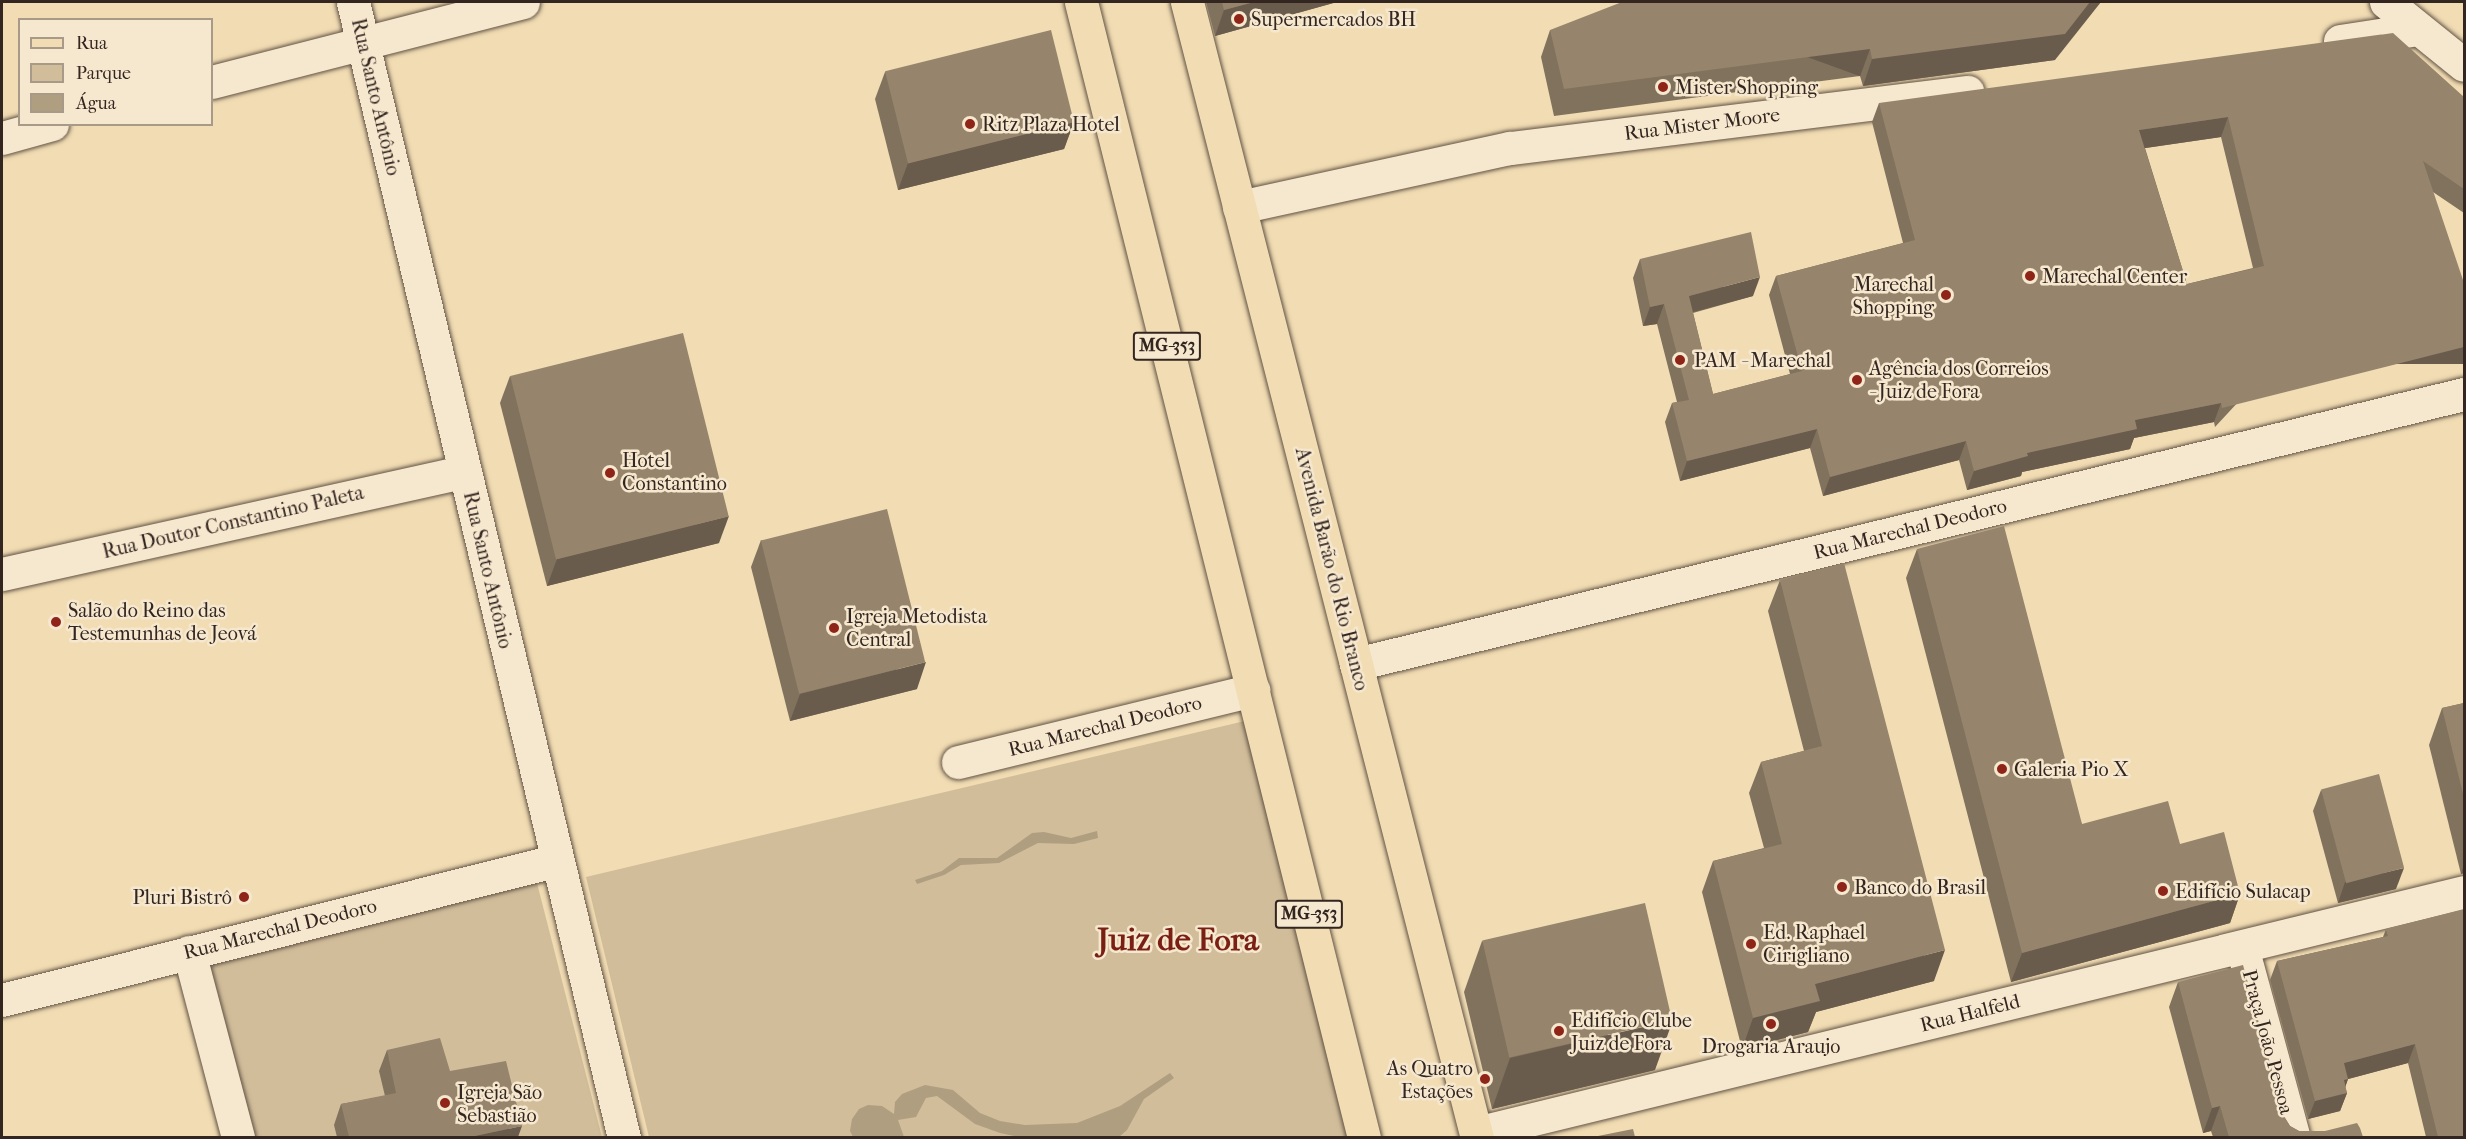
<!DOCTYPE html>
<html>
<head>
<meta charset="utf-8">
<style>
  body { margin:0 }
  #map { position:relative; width:2466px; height:1139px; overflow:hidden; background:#f1dcb3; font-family:"IM FELL French Canon",serif }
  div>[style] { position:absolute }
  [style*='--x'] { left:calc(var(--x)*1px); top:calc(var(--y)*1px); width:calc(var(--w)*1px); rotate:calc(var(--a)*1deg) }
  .green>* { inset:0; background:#d1bd9a }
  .water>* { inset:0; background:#b09e81 }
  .roads { filter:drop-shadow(0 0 2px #625345) drop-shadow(0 0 2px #625345) }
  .street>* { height:33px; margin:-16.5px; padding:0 16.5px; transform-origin:16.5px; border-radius:16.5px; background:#f6e8ce }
  .secondary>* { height:33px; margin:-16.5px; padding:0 16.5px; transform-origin:16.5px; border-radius:16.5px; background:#f6e8ce }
  .primary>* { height:33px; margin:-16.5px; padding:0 16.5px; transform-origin:16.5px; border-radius:16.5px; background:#f1dcb3 }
  .wall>* { inset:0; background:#81725d }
  .shaded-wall>* { inset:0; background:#695c4c; transform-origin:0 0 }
  .building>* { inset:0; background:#96846c; transform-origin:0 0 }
  .dots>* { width:16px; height:16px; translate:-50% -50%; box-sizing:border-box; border:3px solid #f6e8ce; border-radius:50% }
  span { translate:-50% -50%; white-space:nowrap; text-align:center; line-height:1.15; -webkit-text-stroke:5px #f6e8ce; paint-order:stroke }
  .shield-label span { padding:2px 4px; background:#f6e8ce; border:2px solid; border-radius:4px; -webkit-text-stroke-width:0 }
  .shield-label { font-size:18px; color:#332520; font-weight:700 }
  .poi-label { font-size:20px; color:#332520 }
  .left { translate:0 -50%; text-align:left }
  .right { translate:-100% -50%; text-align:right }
  .street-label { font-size:20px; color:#332520 }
  .town-label { font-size:32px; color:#7a1f14; font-weight:700 }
  .frame { position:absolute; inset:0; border:3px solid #332520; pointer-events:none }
  .legend { position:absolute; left:18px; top:18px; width:195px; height:108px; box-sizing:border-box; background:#f6e8ce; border:2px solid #a89a88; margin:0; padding:8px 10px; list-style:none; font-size:18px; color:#332520 }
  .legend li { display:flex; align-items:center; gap:12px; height:30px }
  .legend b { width:30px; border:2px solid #a89a88 }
</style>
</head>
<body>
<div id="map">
  <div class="green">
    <div style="clip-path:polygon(1249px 720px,1354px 1137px,649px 1137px,586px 877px)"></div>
    <div style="clip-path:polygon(537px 883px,602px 1137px,249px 1137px,206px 966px)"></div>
  </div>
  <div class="water">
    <div style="clip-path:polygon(1097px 831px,1098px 838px,1074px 844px,1038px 843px,999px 863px,961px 865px,944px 875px,917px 884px,915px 880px,942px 871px,959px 858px,997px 858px,1032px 833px,1044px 832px,1071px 838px)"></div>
    <div style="clip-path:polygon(1170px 1073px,1174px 1078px,1144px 1099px,1127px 1130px,1119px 1137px,1024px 1138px,1000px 1133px,975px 1124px,937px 1096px,926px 1098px,916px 1117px,898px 1120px,904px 1137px,853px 1137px,850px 1131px,852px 1119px,859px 1109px,868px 1105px,882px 1106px,894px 1114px,895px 1102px,902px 1094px,925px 1085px,953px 1090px,980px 1113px,1000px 1121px,1025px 1125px,1077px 1123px,1120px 1106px)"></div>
  </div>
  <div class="roads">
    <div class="street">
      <div style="--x:2340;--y:41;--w:79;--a:-8.7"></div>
      <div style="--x:1239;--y:207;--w:277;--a:-12.3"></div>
      <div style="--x:1510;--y:148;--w:461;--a:-7"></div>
      <div style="--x:2;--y:574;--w:474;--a:-12.5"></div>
      <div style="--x:1356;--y:664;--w:1140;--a:-13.7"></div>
      <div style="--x:958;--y:762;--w:304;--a:-13.7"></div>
      <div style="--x:2242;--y:947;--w:198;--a:74.8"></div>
      <div style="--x:189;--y:952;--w:192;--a:75.2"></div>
      <div style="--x:2;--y:1000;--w:573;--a:-14.13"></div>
      <div style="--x:1476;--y:1133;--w:1017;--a:-13.71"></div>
    </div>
    <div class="secondary">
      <div style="--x:353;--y:2;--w:1168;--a:76.58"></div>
      <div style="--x:2386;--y:2;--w:100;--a:38.9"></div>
      <div style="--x:212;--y:82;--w:321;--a:-14.4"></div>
      <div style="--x:2;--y:138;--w:52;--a:-15.6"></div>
    </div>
    <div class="primary">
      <div style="--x:1081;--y:2;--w:1171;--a:76.01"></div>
      <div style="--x:1187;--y:2;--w:1172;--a:75.68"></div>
    </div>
  </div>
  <div class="wall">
    <div style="clip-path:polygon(1206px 2px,1337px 2px,1215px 36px)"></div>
    <div style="clip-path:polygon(1550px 30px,2055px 60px,1863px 86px,1860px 76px,1554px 116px,1541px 57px)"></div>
    <div style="clip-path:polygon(885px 72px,1074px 122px,1064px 149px,898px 190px,875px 99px)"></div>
    <div style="clip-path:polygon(evenodd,2462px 96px,2464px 97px,2464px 213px,2433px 192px,2215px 427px,2214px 422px,2134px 438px,2130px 449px,2022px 472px,2021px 476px,1967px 490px,1959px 460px,1823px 496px,1810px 448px,1680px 481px,1665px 422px,1672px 403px,1677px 402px,1657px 324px,1643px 326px,1633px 278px,1640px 259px,1753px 296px,1693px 313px,1713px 394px,1790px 374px,1769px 295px,1776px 276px,1903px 243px,1872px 122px,1879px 103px,2462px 96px,2221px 137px,2253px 268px,2187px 284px,2145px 148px,2221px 137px)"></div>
    <div style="clip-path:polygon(510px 376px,719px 543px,547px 586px,500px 403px)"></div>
    <div style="clip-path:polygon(761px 540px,917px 689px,790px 721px,751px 567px)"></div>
    <div style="clip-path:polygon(1917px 549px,2082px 824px,2180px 844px,2240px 894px,2230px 923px,2011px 982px,1906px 578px)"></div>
    <div style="clip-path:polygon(1780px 580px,1934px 981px,1816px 1012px,1808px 1032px,1742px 1049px,1702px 892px,1713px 861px,1764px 848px,1749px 793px,1761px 762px,1804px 751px,1768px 611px)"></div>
    <div style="clip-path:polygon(2464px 703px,2464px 873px,2461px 874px,2429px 745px,2442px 708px)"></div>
    <div style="clip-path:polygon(2321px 790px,2396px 889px,2338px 903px,2313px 811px)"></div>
    <div style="clip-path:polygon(2386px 929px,2464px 1137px,2426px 1137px,2408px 1063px,2348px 1079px,2345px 1087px,2347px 1093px,2340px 1111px,2308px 1119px,2270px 980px,2277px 961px,2383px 937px)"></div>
    <div style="clip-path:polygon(1482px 941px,1655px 1070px,1492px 1109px,1464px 992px)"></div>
    <div style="clip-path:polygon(2178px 982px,2285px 1118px,2290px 1126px,2299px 1131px,2363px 1137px,2213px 1137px,2211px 1131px,2203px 1133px,2169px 1007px)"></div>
    <div style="clip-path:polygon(387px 1050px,450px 1071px,518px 1137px,337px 1137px,334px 1125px,341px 1104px,385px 1096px,379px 1071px)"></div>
  </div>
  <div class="shaded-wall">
    <div style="clip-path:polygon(1254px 2px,1337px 2px,1215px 36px,1224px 10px)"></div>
    <div style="clip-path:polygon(2090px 2px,2101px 2px,2055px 60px,1863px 86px,1872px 59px)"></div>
    <div style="left:1870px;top:49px;width:29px;height:309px;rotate:110deg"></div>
    <div style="clip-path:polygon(2228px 117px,2221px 137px,2132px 150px,2139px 130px)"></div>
    <div style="clip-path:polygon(1074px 122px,1064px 149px,898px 190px,908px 163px)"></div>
    <div style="clip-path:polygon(1760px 277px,1753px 296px,1682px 315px,1689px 296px)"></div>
    <div style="clip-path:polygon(1664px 304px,1657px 324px,1643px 326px,1650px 307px)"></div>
    <div style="left:2464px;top:347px;width:17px;height:250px;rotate:90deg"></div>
    <div style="clip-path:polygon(2221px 403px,2214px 422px,2134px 438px,2130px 449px,2022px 472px,2021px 476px,1967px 490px,1974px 471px,2027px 453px,2135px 420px)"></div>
    <div style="clip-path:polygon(1817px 429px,1810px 448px,1680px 481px,1687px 461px)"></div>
    <div style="clip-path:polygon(1966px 441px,1959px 460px,1823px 496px,1830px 477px)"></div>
    <div style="clip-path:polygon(729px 516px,719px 543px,547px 586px,557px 559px)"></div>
    <div style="clip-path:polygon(926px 662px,917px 689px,790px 721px,800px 694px)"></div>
    <div style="clip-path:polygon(2464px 864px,2464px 873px,2461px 874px)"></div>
    <div style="clip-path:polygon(2404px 868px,2396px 889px,2338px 903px,2345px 882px)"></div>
    <div style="clip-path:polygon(2240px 894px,2230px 923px,2011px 982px,2022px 953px)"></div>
    <div style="clip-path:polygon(1945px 950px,1934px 981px,1816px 1012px,1808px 1032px,1742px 1049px,1753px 1018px,1815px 984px)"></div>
    <div style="clip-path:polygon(1673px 1020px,1655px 1070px,1492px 1109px,1510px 1058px)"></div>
    <div style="clip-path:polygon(2415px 1044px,2408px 1063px,2337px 1082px,2344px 1063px)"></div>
    <div style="clip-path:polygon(2348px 1079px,2343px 1094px,2347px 1093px,2340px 1111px,2308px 1119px,2315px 1101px,2344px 1080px)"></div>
    <div style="clip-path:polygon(2220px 1106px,2211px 1131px,2203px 1133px,2212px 1108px)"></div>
    <div style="clip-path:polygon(522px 1126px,518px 1137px,470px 1137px)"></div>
  </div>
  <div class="building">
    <div style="clip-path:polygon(1222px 2px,1254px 2px,1224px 10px)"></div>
    <div style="clip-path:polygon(1622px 2px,2090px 2px,2065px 34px,1872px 59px,1870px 49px,1564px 89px,1550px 30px)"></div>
    <div style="left:1051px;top:30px;width:95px;height:171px;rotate:76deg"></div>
    <div style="clip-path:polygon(evenodd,2393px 33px,2464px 97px,2464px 189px,2423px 161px,2464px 283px,2464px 347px,2222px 408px,2221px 403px,2135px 420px,2137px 429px,2027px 453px,2028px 456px,1974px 471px,1966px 441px,1830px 477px,1817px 429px,1687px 461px,1672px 403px,1689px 400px,1664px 304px,1650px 307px,1640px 259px,1751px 232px,1760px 277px,1689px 296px,1713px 394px,1802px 371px,1776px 276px,1915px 240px,1879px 103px,2393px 33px,2228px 117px,2264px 266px,2187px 284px,2139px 130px,2228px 117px)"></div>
    <div style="left:683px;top:333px;width:189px;height:178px;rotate:76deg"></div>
    <div style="left:887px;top:509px;width:158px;height:130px;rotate:76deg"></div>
    <div style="clip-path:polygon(2004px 526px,2082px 824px,2168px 801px,2180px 844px,2224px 832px,2240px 894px,2022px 953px,1917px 549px)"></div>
    <div style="clip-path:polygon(1844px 563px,1945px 950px,1815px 984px,1820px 1001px,1753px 1018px,1713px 861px,1782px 844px,1761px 762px,1822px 746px,1780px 580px)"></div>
    <div style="clip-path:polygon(2464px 703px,2464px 798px,2442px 708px)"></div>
    <div style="left:2379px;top:774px;width:97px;height:60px;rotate:75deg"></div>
    <div style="left:1645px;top:903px;width:120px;height:167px;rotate:77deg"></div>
    <div style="clip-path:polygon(2464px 909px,2464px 1137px,2438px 1137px,2415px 1044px,2344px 1063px,2348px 1079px,2344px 1080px,2347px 1093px,2315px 1101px,2277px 961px,2388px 936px,2386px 929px)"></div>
    <div style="clip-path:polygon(2243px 965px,2285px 1118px,2290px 1126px,2299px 1131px,2325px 1131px,2357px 1123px,2360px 1128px,2363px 1137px,2229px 1137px,2220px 1106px,2212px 1108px,2178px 982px)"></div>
    <div style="clip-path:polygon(440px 1038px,450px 1071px,506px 1061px,522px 1126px,470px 1137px,349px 1137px,341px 1104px,396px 1093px,387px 1050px)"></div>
    <div style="clip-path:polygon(1633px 1129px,1635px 1137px,1593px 1137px)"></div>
  </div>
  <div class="dots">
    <div style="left:1239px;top:19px;background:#8f2418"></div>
    <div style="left:1663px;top:87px;background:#8f2418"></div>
    <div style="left:970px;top:124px;background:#8f2418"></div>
    <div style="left:2030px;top:276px;background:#8f2418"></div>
    <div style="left:1946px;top:295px;background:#8f2418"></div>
    <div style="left:1680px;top:360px;background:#8f2418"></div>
    <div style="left:1857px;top:380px;background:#8f2418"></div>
    <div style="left:610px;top:473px;background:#8f2418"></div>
    <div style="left:56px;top:622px;background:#8f2418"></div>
    <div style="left:834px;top:628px;background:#8f2418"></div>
    <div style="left:2002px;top:769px;background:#8f2418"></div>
    <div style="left:1842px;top:887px;background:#8f2418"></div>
    <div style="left:2163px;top:891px;background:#8f2418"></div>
    <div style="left:244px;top:897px;background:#8f2418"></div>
    <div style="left:1751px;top:944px;background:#8f2418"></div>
    <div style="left:1771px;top:1024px;background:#8f2418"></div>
    <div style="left:1559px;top:1031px;background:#8f2418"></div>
    <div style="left:1485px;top:1079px;background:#8f2418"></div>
    <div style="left:445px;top:1103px;background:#8f2418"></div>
  </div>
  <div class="shield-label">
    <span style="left:1167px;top:346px">MG-353</span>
    <span style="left:1309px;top:914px">MG-353</span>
  </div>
  <div class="poi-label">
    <span class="left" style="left:1251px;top:19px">Supermercados BH</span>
    <span class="left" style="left:1675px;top:87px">Mister Shopping</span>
    <span class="left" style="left:982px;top:124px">Ritz Plaza Hotel</span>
    <span class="left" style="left:2042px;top:276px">Marechal Center</span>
    <span class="right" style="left:1934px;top:296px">Marechal<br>Shopping</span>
    <span class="left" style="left:1694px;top:360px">PAM - Marechal</span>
    <span class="left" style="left:1869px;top:380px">Agência dos Correios<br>- Juiz de Fora</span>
    <span class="left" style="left:622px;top:472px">Hotel<br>Constantino</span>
    <span class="left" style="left:68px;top:622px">Salão do Reino das<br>Testemunhas de Jeová</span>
    <span class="left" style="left:846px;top:628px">Igreja Metodista<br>Central</span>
    <span class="left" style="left:2014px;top:769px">Galeria Pio X</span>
    <span class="left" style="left:1854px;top:887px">Banco do Brasil</span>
    <span class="left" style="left:2175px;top:891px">Edifício Sulacap</span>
    <span class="right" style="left:232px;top:897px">Pluri Bistrô</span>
    <span class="left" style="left:1763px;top:944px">Ed. Raphael<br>Cirigliano</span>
    <span class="left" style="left:1571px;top:1032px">Edifício Clube<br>Juiz de Fora</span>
    <span style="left:1771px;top:1046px">Drogaria Araujo</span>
    <span class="right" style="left:1473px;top:1080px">As Quatro<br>Estações</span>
    <span class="left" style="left:457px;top:1104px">Igreja São<br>Sebastião</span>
  </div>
  <div class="street-label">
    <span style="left:376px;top:97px;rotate:77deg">Rua Santo Antônio</span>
    <span style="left:1702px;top:124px;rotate:-7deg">Rua Mister Moore</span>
    <span style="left:233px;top:522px;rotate:-13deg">Rua Doutor Constantino Paleta</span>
    <span style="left:1910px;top:529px;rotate:-14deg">Rua Marechal Deodoro</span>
    <span style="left:1332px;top:569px;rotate:76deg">Avenida Barão do Rio Branco</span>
    <span style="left:488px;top:570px;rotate:77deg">Rua Santo Antônio</span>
    <span style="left:1105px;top:726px;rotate:-14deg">Rua Marechal Deodoro</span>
    <span style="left:280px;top:929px;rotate:-14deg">Rua Marechal Deodoro</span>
    <span style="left:1970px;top:1013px;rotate:-14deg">Rua Halfeld</span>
    <span style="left:2268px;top:1042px;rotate:75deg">Praça João Pessoa</span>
  </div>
  <div class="town-label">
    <span style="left:1178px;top:940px">Juiz de Fora</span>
  </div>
  <div class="frame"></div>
  <ul class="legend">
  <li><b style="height:8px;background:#f1dcb3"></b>Rua</li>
  <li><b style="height:16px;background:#d1bd9a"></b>Parque</li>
  <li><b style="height:16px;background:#b09e81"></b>Água</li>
  </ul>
</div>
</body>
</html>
